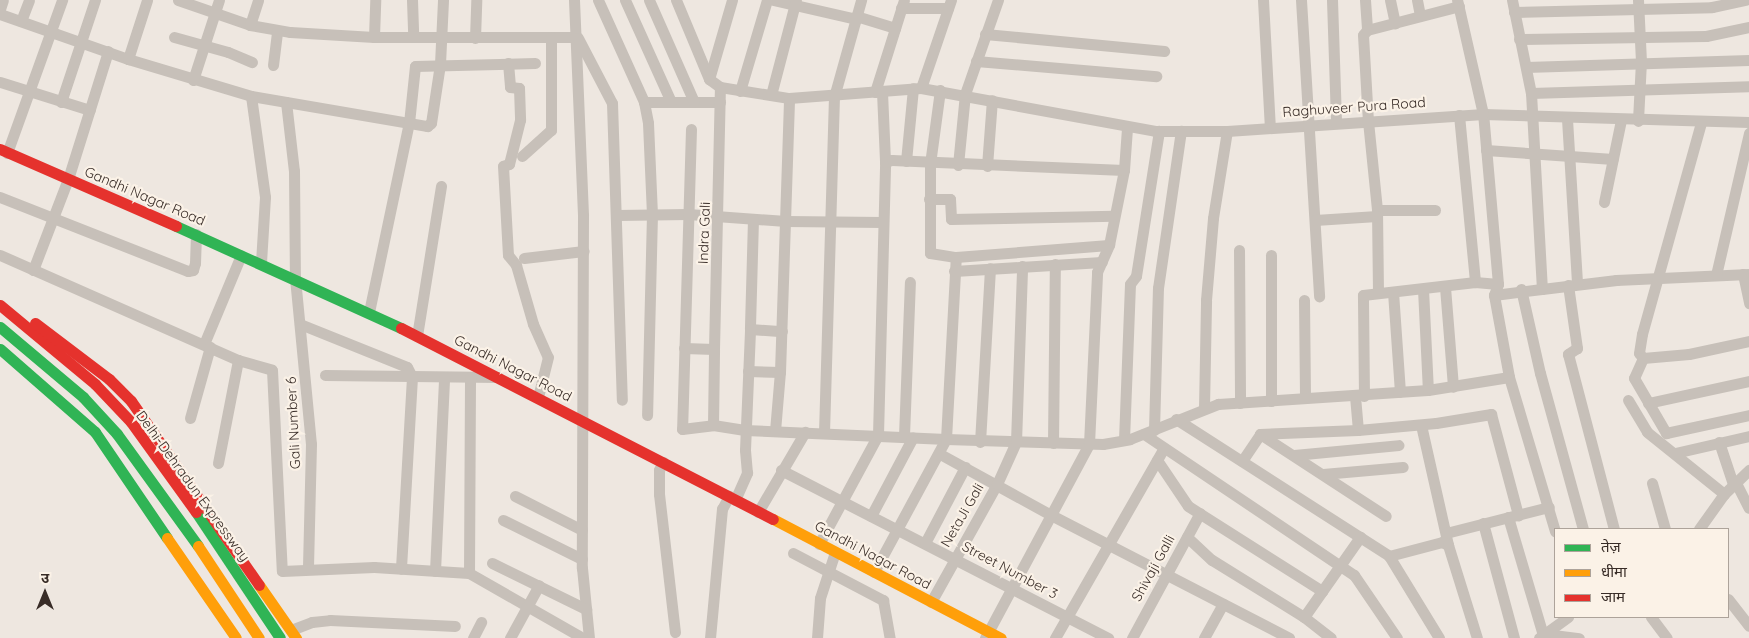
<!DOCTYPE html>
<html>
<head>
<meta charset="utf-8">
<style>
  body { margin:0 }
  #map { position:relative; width:1749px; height:638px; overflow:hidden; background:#eee7e0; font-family:Quicksand,"Noto Sans Devanagari",sans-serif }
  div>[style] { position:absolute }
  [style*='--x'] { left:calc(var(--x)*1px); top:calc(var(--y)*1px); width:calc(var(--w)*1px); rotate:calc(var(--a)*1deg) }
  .street>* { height:11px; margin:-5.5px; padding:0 5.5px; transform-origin:5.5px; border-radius:5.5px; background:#c7c0b9 }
  .fast>* { height:11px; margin:-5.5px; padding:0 5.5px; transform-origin:5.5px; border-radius:5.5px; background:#30b455 }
  .slow>* { height:11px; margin:-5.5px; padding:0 5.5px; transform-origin:5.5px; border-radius:5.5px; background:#ff9f0a }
  .jam>* { height:11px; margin:-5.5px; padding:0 5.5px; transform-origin:5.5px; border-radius:5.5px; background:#e5322d }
  span { translate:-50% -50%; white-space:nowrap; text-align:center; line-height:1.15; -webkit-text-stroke:4.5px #fbf2e7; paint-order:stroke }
  .street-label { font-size:14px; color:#382c27 }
  .legend { position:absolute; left:1554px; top:528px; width:175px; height:90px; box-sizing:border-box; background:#fbf2e7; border:1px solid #ada39a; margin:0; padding:6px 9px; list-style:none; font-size:15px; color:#382c27 }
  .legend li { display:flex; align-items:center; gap:10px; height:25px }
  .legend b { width:25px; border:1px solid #ada39a }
  .north { position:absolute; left:20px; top:568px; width:50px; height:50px; -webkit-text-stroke:4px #fbf2e7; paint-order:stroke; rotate:0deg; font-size:14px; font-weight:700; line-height:20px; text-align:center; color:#382c27 }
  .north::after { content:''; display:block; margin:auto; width:18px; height:22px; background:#382c27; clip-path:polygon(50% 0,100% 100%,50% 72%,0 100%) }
</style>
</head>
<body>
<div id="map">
  <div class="street">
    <div style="--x:178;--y:0;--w:76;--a:19.1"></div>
    <div style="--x:250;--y:25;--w:41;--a:9.9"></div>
    <div style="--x:290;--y:32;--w:84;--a:3.4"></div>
    <div style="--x:374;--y:37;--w:203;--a:0"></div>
    <div style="--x:412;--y:0;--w:37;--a:88"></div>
    <div style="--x:574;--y:0;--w:216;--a:87.6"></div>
    <div style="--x:583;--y:216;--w:352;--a:90.2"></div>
    <div style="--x:582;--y:568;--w:70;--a:84.3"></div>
    <div style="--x:598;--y:0;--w:112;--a:65.7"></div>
    <div style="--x:644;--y:102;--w:21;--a:79"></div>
    <div style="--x:648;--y:123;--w:91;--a:87.5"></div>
    <div style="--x:652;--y:214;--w:201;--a:91.4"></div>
    <div style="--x:625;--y:0;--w:112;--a:65.7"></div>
    <div style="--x:671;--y:102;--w:49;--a:0"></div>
    <div style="--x:649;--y:0;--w:111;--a:66.2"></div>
    <div style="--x:676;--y:0;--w:86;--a:67.3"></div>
    <div style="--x:732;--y:0;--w:82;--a:106.2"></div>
    <div style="--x:709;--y:79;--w:14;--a:36"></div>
    <div style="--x:720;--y:87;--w:70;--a:9.1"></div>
    <div style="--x:789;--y:98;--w:132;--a:-4.3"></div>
    <div style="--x:921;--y:88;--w:238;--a:10.4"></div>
    <div style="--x:1155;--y:131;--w:72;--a:0"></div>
    <div style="--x:1227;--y:131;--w:257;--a:-3.8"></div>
    <div style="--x:1483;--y:114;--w:266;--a:1.7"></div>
    <div style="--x:773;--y:0;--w:85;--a:12.9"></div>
    <div style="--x:1263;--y:0;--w:128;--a:86.9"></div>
    <div style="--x:1301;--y:0;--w:297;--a:86.5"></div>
    <div style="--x:1332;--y:0;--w:123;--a:88.1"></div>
    <div style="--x:1365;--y:0;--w:30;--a:86"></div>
    <div style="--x:1367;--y:30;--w:6;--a:129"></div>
    <div style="--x:1363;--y:35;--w:86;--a:86.7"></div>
    <div style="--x:1368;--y:121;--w:89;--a:84.2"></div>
    <div style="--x:1377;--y:210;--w:58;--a:0"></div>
    <div style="--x:1390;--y:0;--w:24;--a:78"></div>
    <div style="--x:1417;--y:0;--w:16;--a:79"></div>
    <div style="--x:1512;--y:0;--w:95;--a:78.5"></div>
    <div style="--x:1531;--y:93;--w:196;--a:86.8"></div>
    <div style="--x:1542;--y:289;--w:75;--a:-6.9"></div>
    <div style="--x:1616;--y:280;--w:133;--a:-2.6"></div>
    <div style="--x:1638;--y:0;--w:61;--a:87.2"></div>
    <div style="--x:1641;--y:61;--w:60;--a:92.9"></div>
    <div style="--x:901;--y:8;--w:47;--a:0"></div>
    <div style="--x:0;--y:9;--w:9;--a:-72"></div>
    <div style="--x:1514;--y:12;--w:198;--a:-1.4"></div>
    <div style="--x:1712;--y:7;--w:34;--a:-12"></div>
    <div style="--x:0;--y:14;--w:136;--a:19.4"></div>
    <div style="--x:128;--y:59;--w:128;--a:16.7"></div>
    <div style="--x:251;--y:96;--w:179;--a:9.7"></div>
    <div style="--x:427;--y:126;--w:5;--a:-37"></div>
    <div style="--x:431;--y:123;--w:60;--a:-81.3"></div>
    <div style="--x:440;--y:64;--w:64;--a:-87.3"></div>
    <div style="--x:856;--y:16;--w:41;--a:17.1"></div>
    <div style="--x:21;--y:21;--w:22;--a:-69"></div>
    <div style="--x:250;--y:25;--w:26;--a:-72"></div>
    <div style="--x:1367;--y:30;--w:95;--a:-14.6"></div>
    <div style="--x:985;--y:34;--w:180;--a:5.4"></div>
    <div style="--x:174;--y:37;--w:56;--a:15.5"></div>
    <div style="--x:228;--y:52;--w:26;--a:23"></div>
    <div style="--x:374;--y:37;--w:37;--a:-88"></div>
    <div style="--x:475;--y:38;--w:38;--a:-88"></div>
    <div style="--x:578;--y:38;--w:73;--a:62.4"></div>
    <div style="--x:612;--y:103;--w:297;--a:88.1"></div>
    <div style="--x:1519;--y:39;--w:187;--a:-0.9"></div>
    <div style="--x:1706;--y:36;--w:44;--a:-11.8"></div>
    <div style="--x:128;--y:59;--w:62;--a:-72.1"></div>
    <div style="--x:976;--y:61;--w:181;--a:4.8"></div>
    <div style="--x:508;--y:63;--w:24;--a:85"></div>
    <div style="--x:510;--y:87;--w:9;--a:6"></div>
    <div style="--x:519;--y:88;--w:32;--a:88"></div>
    <div style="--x:520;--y:120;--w:45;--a:104"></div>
    <div style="--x:509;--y:164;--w:6;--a:162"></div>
    <div style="--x:503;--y:166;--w:89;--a:86.8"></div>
    <div style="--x:508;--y:255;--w:13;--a:51"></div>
    <div style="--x:516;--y:265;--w:61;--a:73.9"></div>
    <div style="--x:533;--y:324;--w:36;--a:66"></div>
    <div style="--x:548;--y:357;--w:41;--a:104"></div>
    <div style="--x:273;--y:65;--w:34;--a:-83"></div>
    <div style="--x:1526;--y:67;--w:223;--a:-1.8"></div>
    <div style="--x:193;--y:80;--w:84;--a:-72"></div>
    <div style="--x:0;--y:82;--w:94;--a:17.3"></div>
    <div style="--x:921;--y:88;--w:93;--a:-71.2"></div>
    <div style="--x:940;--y:90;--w:75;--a:97.7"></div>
    <div style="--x:930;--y:164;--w:89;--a:90"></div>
    <div style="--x:930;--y:253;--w:26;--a:9"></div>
    <div style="--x:956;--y:257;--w:153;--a:-4.5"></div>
    <div style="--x:1109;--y:245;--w:76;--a:-78.7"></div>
    <div style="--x:740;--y:91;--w:95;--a:-73.5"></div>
    <div style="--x:875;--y:92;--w:96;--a:-72.5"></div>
    <div style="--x:882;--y:92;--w:70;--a:87.5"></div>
    <div style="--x:1531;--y:93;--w:218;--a:-1.8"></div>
    <div style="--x:771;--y:95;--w:98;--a:-75.3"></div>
    <div style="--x:251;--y:96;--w:102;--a:82.1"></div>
    <div style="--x:265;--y:197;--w:66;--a:93.5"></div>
    <div style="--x:61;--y:102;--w:108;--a:-71.6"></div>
    <div style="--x:286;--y:102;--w:69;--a:83.4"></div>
    <div style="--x:294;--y:171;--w:107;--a:89.5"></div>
    <div style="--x:295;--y:278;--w:167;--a:84.5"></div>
    <div style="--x:311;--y:444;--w:124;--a:91.4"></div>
    <div style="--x:644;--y:102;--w:27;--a:0"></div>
    <div style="--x:1459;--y:115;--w:168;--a:84.5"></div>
    <div style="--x:1567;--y:119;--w:165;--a:86.5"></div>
    <div style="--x:691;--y:129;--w:300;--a:91.7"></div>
    <div style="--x:682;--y:429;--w:31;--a:-7"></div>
    <div style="--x:713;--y:425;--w:32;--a:9"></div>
    <div style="--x:745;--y:430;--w:201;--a:2.6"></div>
    <div style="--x:946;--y:439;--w:182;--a:-86.9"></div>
    <div style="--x:1486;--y:150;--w:127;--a:4.1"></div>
    <div style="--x:7;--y:153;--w:163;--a:-70.2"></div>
    <div style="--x:522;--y:156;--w:39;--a:-42"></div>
    <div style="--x:551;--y:130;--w:93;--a:-90"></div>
    <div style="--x:906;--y:161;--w:73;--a:-84.5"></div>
    <div style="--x:958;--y:165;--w:71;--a:-84.4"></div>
    <div style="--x:965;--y:94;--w:100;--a:-70.7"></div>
    <div style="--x:987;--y:166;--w:66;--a:-85.7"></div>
    <div style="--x:0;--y:197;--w:202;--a:21.5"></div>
    <div style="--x:188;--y:271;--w:5;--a:-11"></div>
    <div style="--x:193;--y:270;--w:7;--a:-74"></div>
    <div style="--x:195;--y:263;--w:29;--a:-88"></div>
    <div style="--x:929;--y:199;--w:21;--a:0"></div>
    <div style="--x:950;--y:199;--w:20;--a:87"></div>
    <div style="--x:951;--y:219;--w:163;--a:-1.1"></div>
    <div style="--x:1604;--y:202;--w:84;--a:-78.3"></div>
    <div style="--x:1377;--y:210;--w:83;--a:89.3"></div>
    <div style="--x:617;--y:215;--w:71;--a:-0.8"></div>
    <div style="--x:688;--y:214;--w:98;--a:4.1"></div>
    <div style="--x:786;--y:221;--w:96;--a:0.6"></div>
    <div style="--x:753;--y:219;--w:110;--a:91.6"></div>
    <div style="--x:750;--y:329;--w:32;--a:4"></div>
    <div style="--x:1315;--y:220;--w:62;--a:-3.7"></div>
    <div style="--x:1239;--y:250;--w:153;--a:89.6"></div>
    <div style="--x:0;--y:255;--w:260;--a:23.8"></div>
    <div style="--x:238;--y:360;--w:35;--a:16"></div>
    <div style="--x:272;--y:370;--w:201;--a:87.2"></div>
    <div style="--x:282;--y:571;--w:92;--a:-2.5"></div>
    <div style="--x:374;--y:567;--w:95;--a:3.6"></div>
    <div style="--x:469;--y:573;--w:131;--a:29.7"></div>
    <div style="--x:1271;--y:255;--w:146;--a:90"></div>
    <div style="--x:524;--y:258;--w:60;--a:-6.7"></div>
    <div style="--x:33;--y:270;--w:97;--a:-69"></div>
    <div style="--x:68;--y:179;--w:134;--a:-72.6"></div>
    <div style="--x:954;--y:271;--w:148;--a:-3.5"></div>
    <div style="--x:1743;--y:274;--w:30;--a:78"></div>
    <div style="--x:1716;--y:275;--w:146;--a:-76.9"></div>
    <div style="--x:1498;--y:284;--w:12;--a:110"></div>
    <div style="--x:1494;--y:295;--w:83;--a:79.6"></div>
    <div style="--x:1509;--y:377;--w:161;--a:73.4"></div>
    <div style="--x:1568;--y:285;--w:64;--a:81.9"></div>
    <div style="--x:1577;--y:348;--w:11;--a:146"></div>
    <div style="--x:1568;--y:354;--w:181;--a:75.3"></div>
    <div style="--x:1445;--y:287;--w:100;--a:85.4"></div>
    <div style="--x:1423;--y:289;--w:101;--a:87.2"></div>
    <div style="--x:1521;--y:289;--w:86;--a:77.3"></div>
    <div style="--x:1540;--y:373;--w:162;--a:74.6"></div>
    <div style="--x:1393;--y:292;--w:100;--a:86"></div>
    <div style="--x:1494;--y:295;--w:48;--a:-7.1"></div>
    <div style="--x:1304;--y:300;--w:98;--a:89.4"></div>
    <div style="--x:369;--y:312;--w:193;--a:-78.1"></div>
    <div style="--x:409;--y:123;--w:57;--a:-84"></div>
    <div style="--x:415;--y:66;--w:120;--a:-1.4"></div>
    <div style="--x:300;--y:324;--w:115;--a:21.9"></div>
    <div style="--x:407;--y:367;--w:11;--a:63"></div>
    <div style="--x:412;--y:377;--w:192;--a:93.3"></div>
    <div style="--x:417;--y:336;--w:152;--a:-80.9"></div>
    <div style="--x:204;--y:344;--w:96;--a:-67.4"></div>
    <div style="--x:684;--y:348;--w:30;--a:2"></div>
    <div style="--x:714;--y:349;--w:262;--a:-88.7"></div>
    <div style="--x:1643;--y:358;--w:6;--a:-129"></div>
    <div style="--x:1639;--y:353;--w:19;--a:-81"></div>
    <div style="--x:1642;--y:334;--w:219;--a:-74.4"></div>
    <div style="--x:1643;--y:358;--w:22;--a:114"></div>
    <div style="--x:1634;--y:378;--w:64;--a:59.8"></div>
    <div style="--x:1666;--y:433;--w:85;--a:-12.2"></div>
    <div style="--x:1643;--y:358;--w:46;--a:-5"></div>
    <div style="--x:1689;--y:354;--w:61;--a:-12.2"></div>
    <div style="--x:748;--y:371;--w:32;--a:2"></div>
    <div style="--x:780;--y:372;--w:274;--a:-88.1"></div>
    <div style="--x:325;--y:375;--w:173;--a:0.7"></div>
    <div style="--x:1355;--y:396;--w:34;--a:85"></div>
    <div style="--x:1364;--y:396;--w:101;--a:-90.6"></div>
    <div style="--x:1363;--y:295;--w:113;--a:-6.6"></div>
    <div style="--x:1475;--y:282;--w:23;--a:5"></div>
    <div style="--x:1498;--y:284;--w:171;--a:-95"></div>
    <div style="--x:1483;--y:114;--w:117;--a:-102.8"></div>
    <div style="--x:1628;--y:400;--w:37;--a:59"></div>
    <div style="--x:1647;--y:432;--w:99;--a:38.8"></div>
    <div style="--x:1648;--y:403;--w:103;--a:-12.3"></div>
    <div style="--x:1204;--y:408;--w:108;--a:-88.9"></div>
    <div style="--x:1206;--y:300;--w:82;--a:-85.1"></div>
    <div style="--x:1213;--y:218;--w:88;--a:-80.9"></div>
    <div style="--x:190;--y:418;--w:74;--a:-74.3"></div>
    <div style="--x:1176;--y:419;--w:253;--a:32.7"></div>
    <div style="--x:1389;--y:556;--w:96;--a:58.6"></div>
    <div style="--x:713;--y:425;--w:76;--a:-89.2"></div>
    <div style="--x:1421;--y:425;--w:123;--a:77.3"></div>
    <div style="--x:1154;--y:430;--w:142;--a:-88.4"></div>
    <div style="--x:1158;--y:288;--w:159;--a:-81.7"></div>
    <div style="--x:775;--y:431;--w:59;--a:-85.2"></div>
    <div style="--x:824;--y:433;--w:336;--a:-88.3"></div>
    <div style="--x:834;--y:97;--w:101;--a:-74.4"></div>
    <div style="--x:1144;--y:434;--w:253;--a:33.9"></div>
    <div style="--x:1354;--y:575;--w:76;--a:55.7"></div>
    <div style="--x:1260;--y:434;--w:150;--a:33.1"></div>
    <div style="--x:904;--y:436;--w:154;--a:-87.8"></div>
    <div style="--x:1124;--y:440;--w:156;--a:-87.8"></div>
    <div style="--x:1130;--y:284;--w:10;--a:-53"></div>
    <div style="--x:1136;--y:276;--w:147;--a:-81"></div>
    <div style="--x:980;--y:442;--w:174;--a:-86.7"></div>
    <div style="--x:1719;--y:442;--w:44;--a:71.6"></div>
    <div style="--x:1053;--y:443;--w:179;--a:-89.4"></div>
    <div style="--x:1675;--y:453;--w:76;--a:-12.9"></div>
    <div style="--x:940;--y:454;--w:127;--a:28.8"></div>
    <div style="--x:1051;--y:515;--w:268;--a:27.3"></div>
    <div style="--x:1294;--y:455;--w:105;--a:-5.4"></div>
    <div style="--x:1157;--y:460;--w:55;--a:56"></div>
    <div style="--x:1188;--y:506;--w:159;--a:32.4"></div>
    <div style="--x:1242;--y:461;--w:32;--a:-56"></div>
    <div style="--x:1260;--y:434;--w:98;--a:-2.3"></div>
    <div style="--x:1358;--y:430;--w:78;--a:-5.1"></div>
    <div style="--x:1436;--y:423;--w:56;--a:-9.3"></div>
    <div style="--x:1491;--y:414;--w:105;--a:75"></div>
    <div style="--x:663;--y:462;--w:9;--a:117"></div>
    <div style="--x:659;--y:470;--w:24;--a:90"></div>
    <div style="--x:659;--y:494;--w:139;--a:83.4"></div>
    <div style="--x:218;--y:463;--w:105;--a:-79"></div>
    <div style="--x:781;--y:470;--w:368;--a:27.2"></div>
    <div style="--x:1323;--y:474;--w:80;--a:-5"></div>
    <div style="--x:1735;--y:481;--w:30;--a:63"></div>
    <div style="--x:1652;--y:483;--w:48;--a:74.2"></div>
    <div style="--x:515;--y:496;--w:75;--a:26.9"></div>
    <div style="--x:735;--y:500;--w:30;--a:-66"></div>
    <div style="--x:747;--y:473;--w:23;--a:-95"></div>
    <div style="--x:745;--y:450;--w:121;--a:-87.6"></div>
    <div style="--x:758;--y:512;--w:93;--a:-59.6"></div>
    <div style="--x:871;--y:516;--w:89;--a:-62"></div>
    <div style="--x:1508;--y:517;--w:123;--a:73.5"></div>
    <div style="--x:503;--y:520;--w:88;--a:26.3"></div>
    <div style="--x:1483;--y:523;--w:119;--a:74.9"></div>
    <div style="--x:1699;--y:529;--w:43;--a:-54.5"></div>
    <div style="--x:1724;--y:494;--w:35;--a:-44"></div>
    <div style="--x:1446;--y:533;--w:106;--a:-14.2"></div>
    <div style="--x:1187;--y:537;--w:34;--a:43"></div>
    <div style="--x:1212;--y:560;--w:108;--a:31.8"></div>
    <div style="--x:1304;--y:617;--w:34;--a:38"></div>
    <div style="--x:925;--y:543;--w:86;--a:-62.2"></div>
    <div style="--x:819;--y:544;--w:124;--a:-61.6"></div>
    <div style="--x:878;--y:435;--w:273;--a:-88.5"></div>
    <div style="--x:885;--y:162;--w:7;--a:-16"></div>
    <div style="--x:892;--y:160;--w:232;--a:2.5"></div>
    <div style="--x:1124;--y:170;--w:42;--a:-85.9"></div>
    <div style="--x:793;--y:553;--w:102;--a:27.6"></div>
    <div style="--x:883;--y:600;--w:39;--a:80"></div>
    <div style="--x:1389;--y:556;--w:55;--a:-14.8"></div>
    <div style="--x:1442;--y:542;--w:7;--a:27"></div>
    <div style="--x:1448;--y:545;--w:97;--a:72.7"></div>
    <div style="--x:492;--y:563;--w:105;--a:26.1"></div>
    <div style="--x:435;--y:571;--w:194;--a:-87.3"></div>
    <div style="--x:874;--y:572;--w:151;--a:-61.6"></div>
    <div style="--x:946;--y:439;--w:157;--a:1.8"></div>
    <div style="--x:1103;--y:444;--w:27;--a:-10"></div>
    <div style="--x:1130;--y:439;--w:95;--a:-21.7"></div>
    <div style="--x:1218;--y:404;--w:210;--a:-3.8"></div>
    <div style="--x:1428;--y:390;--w:82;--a:-9.1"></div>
    <div style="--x:469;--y:573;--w:196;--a:-89.7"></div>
    <div style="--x:1728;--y:599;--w:34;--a:52"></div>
    <div style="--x:931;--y:602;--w:135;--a:-60.8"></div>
    <div style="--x:997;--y:484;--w:46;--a:-65.7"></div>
    <div style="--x:1016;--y:442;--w:176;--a:-88"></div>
    <div style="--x:1304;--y:617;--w:98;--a:-55"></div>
    <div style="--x:1651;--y:617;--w:26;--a:53"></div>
    <div style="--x:291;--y:630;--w:22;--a:-21"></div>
    <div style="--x:312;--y:622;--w:18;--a:-6"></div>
    <div style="--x:330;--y:620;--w:125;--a:2.7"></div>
    <div style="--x:1553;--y:635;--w:26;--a:7"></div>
    <div style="--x:473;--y:638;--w:18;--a:-63"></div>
    <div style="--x:510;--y:638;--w:60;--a:-61.3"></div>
    <div style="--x:710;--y:638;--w:130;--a:-84.7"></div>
    <div style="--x:722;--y:509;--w:15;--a:-62"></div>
    <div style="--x:817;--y:638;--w:40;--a:-85.7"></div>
    <div style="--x:820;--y:598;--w:48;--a:-71.9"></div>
    <div style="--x:985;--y:638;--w:220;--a:-61.8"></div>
    <div style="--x:1089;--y:444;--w:172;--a:-87.3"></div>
    <div style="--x:1097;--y:272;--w:30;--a:-66"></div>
    <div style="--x:1055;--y:638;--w:219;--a:-60.2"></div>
    <div style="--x:1132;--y:638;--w:142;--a:-61.5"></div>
    <div style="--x:1204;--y:638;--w:39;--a:-61"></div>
    <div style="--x:1539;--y:638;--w:36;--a:-36"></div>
  </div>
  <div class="fast">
    <div style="--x:176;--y:226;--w:247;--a:24.4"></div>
    <div style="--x:0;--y:327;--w:109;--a:40.1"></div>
    <div style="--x:83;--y:397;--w:50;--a:47.4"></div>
    <div style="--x:117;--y:434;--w:138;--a:54.1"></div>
    <div style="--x:0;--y:349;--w:126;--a:41.1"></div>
    <div style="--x:95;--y:432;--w:128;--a:55.8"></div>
    <div style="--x:196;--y:512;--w:151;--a:56.3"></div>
  </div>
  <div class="slow">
    <div style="--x:773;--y:519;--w:257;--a:27.6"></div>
    <div style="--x:167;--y:538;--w:121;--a:55.4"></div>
    <div style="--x:198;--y:546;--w:110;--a:56.5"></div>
    <div style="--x:259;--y:585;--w:65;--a:55.1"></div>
  </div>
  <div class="jam">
    <div style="--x:0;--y:149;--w:192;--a:23.6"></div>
    <div style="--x:0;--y:305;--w:124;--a:39.7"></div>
    <div style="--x:95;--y:384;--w:52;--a:46.5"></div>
    <div style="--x:131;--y:422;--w:111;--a:54.2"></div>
    <div style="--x:35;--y:323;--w:93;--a:37.1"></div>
    <div style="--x:109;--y:379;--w:31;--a:45"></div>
    <div style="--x:131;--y:401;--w:224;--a:55.2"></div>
    <div style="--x:401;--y:328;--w:418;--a:27.2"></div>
  </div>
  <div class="street-label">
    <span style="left:1354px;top:107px;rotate:-4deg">Raghuveer Pura Road</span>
    <span style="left:145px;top:196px;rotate:23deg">Gandhi Nagar Road</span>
    <span style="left:704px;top:233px;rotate:-88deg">Indra Gali</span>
    <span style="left:513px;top:368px;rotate:27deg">Gandhi Nagar Road</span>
    <span style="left:293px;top:423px;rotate:-93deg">Gali Number 6</span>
    <span style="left:193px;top:486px;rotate:54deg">Delhi-Dehradun Expressway</span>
    <span style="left:962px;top:515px;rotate:-60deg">NetaJi Gali</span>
    <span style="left:873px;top:555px;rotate:28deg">Gandhi Nagar Road</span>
    <span style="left:1153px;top:568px;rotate:-61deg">Shivaji Galli</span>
    <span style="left:1010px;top:570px;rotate:28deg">Street Number 3</span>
  </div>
  <ul class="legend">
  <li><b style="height:6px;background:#30b455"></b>तेज़</li>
  <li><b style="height:6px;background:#ff9f0a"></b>धीमा</li>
  <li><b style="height:6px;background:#e5322d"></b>जाम</li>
  </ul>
  <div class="north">उ</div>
</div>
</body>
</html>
